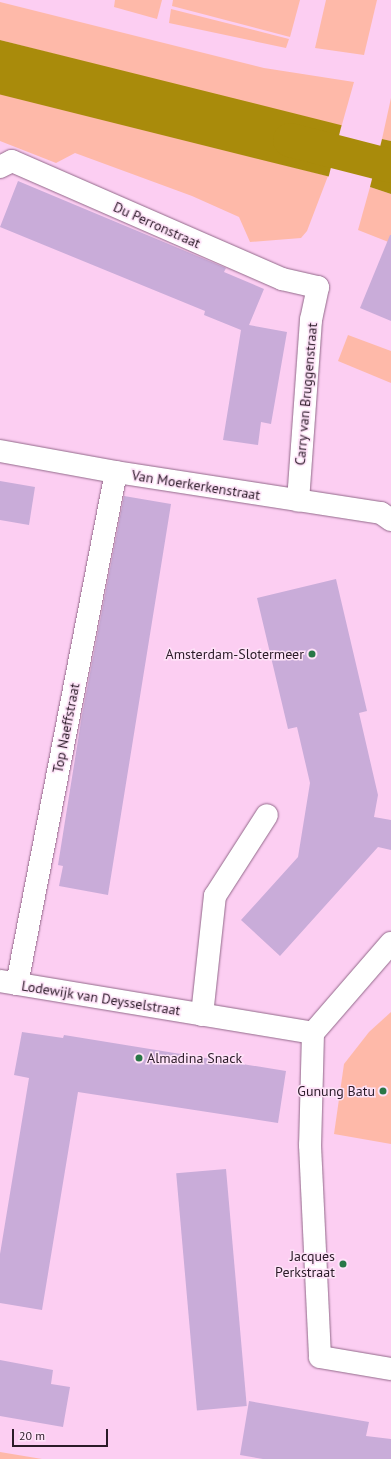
<!DOCTYPE html>
<html>
<head>
<meta charset="utf-8">
<style>
  body { margin:0 }
  #map { position:relative; width:391px; height:1459px; overflow:hidden; background:#fccef2; font-family:"PT Sans",sans-serif }
  div>[style] { position:absolute }
  [style*='--x'] { left:calc(var(--x)*1px); top:calc(var(--y)*1px); width:calc(var(--w)*1px); rotate:calc(var(--a)*1deg) }
  .green>* { inset:0; background:#feb9a9 }
  .water>* { inset:0; background:#a98b0b; transform-origin:0 0 }
  .canal>* { height:34px; margin:-17px; padding:0 17px; transform-origin:17px; border-radius:17px; background:#a98b0b }
  .building>* { inset:0; background:#c9acd9; transform-origin:0 0 }
  .roads { filter:drop-shadow(0 0 1px #92698a) drop-shadow(0 0 1px #92698a) }
  .street>* { height:22px; margin:-11px; padding:0 11px; transform-origin:11px; border-radius:11px; background:#fff }
  .dots>* { width:11px; height:11px; translate:-50% -50%; box-sizing:border-box; border:2px solid #fee2f8; border-radius:50% }
  span { translate:-50% -50%; white-space:nowrap; text-align:center; line-height:1.15; -webkit-text-stroke:3px #fee2f8; paint-order:stroke }
  .street-label { font-size:14px; color:#2b1b28 }
  .poi-label { font-size:14px; color:#2b1b28 }
  .right { translate:-100% -50%; text-align:right }
  .left { translate:0 -50%; text-align:left }
  .scale { position:absolute; left:12px; top:1429px; width:96px; height:18px; box-sizing:border-box; border:2px solid #2b1b28; border-top:0; padding-left:5px; font-size:12px; line-height:14px; white-space:nowrap; color:#2b1b28; -webkit-text-stroke:3px #fee2f8; paint-order:stroke }
</style>
</head>
<body>
<div id="map">
  <div class="green">
    <div style="clip-path:polygon(115px 0,162px 0,157px 19px,114px 7px)"></div>
    <div style="clip-path:polygon(173px 0,300px 0,290px 37px,172px 6px)"></div>
    <div style="clip-path:polygon(326px 0,377px 0,364px 55px,315px 48px)"></div>
    <div style="clip-path:polygon(0 2px,264px 68px,354px 82px,341px 128px,0 40px)"></div>
    <div style="clip-path:polygon(171px 9px,289px 39px,286px 48px,169px 23px)"></div>
    <div style="clip-path:polygon(0 93px,328px 176px,307px 231px,301px 238px,250px 242px,239px 217px,192px 196px,75px 153px,56px 163px,0 141px)"></div>
    <div style="clip-path:polygon(391px 98px,391px 141px,382px 139px)"></div>
    <div style="clip-path:polygon(370px 187px,391px 194px,391px 243px,358px 230px)"></div>
    <div style="clip-path:polygon(348px 335px,391px 351px,391px 383px,338px 361px)"></div>
    <div style="clip-path:polygon(391px 1012px,391px 1144px,334px 1134px,344px 1064px,369px 1032px)"></div>
    <div style="clip-path:polygon(0 1452px,42px 1459px,0 1459px)"></div>
  </div>
  <div class="water">
    <div style="left:0;top:40px;width:352px;height:53px;rotate:14deg"></div>
    <div style="clip-path:polygon(382px 139px,391px 141px,391px 194px,370px 187px)"></div>
  </div>
  <div class="canal">
    <div style="--x:290;--y:140;--w:104;--a:14.4"></div>
  </div>
  <div class="building">
    <div style="clip-path:polygon(18px 181px,226px 268px,224px 272px,264px 289px,249px 325px,287px 332px,271px 424px,261px 422px,258px 445px,223px 440px,241px 330px,204px 315px,205px 311px,0 227px)"></div>
    <div style="clip-path:polygon(390px 235px,391px 235px,391px 321px,360px 308px)"></div>
    <div style="clip-path:polygon(0 481px,35px 487px,29px 525px,0 520px)"></div>
    <div style="clip-path:polygon(124px 496px,171px 504px,108px 895px,59px 886px,63px 866px,58px 865px,82px 715px)"></div>
    <div style="clip-path:polygon(336px 579px,367px 711px,359px 713px,378px 795px,374px 817px,391px 820px,391px 850px,378px 847px,280px 956px,241px 920px,298px 857px,310px 783px,297px 727px,288px 729px,257px 598px)"></div>
    <div style="clip-path:polygon(22px 1032px,63px 1038px,64px 1035px,286px 1071px,278px 1123px,78px 1092px,42px 1310px,0 1303px,0 1254px,29px 1078px,14px 1075px)"></div>
    <div style="left:226px;top:1169px;width:238px;height:50px;rotate:85deg"></div>
    <div style="clip-path:polygon(0 1360px,53px 1370px,51px 1384px,70px 1387px,63px 1427px,0 1416px)"></div>
    <div style="clip-path:polygon(249px 1401px,369px 1422px,366px 1436px,391px 1439px,391px 1459px,263px 1459px,240px 1455px)"></div>
  </div>
  <div class="roads">
    <div class="street">
      <div style="--x:0;--y:167;--w:13;--a:-27"></div>
      <div style="--x:12;--y:161;--w:295;--a:23.6"></div>
      <div style="--x:282;--y:279;--w:37;--a:13"></div>
      <div style="--x:318;--y:287;--w:34;--a:102"></div>
      <div style="--x:311;--y:320;--w:181;--a:94.1"></div>
      <div style="--x:0;--y:451;--w:118;--a:10.3"></div>
      <div style="--x:116;--y:472;--w:268;--a:8.8"></div>
      <div style="--x:381;--y:513;--w:12;--a:35"></div>
      <div style="--x:0;--y:981;--w:317;--a:9.4"></div>
      <div style="--x:313;--y:1033;--w:119;--a:-49.1"></div>
      <div style="--x:17;--y:984;--w:521;--a:-79.06"></div>
      <div style="--x:202;--y:1015;--w:120;--a:-83.8"></div>
      <div style="--x:215;--y:896;--w:96;--a:-57.3"></div>
      <div style="--x:313;--y:1033;--w:112;--a:91.5"></div>
      <div style="--x:310;--y:1145;--w:212;--a:87.3"></div>
      <div style="--x:320;--y:1357;--w:72;--a:9.6"></div>
    </div>
  </div>
  <div class="dots">
    <div style="left:312px;top:654px;background:#287747"></div>
    <div style="left:139px;top:1058px;background:#287747"></div>
    <div style="left:383px;top:1091px;background:#287747"></div>
    <div style="left:343px;top:1264px;background:#287747"></div>
  </div>
  <div class="street-label">
    <span style="left:157px;top:225px;rotate:24deg">Du Perronstraat</span>
    <span style="left:306px;top:394px;rotate:-85deg">Carry van Bruggenstraat</span>
    <span style="left:196px;top:485px;rotate:9deg">Van Moerkerkenstraat</span>
    <span style="left:66px;top:728px;rotate:-79deg">Top Naeffstraat</span>
    <span style="left:101px;top:998px;rotate:9deg">Lodewijk van Deysselstraat</span>
  </div>
  <div class="poi-label">
    <span class="right" style="left:304px;top:654px">Amsterdam-Slotermeer</span>
    <span class="left" style="left:147px;top:1058px">Almadina Snack</span>
    <span class="right" style="left:375px;top:1091px">Gunung Batu</span>
    <span class="right" style="left:335px;top:1264px">Jacques<br>Perkstraat</span>
  </div>
  <div class="scale">20 m</div>
</div>
</body>
</html>
